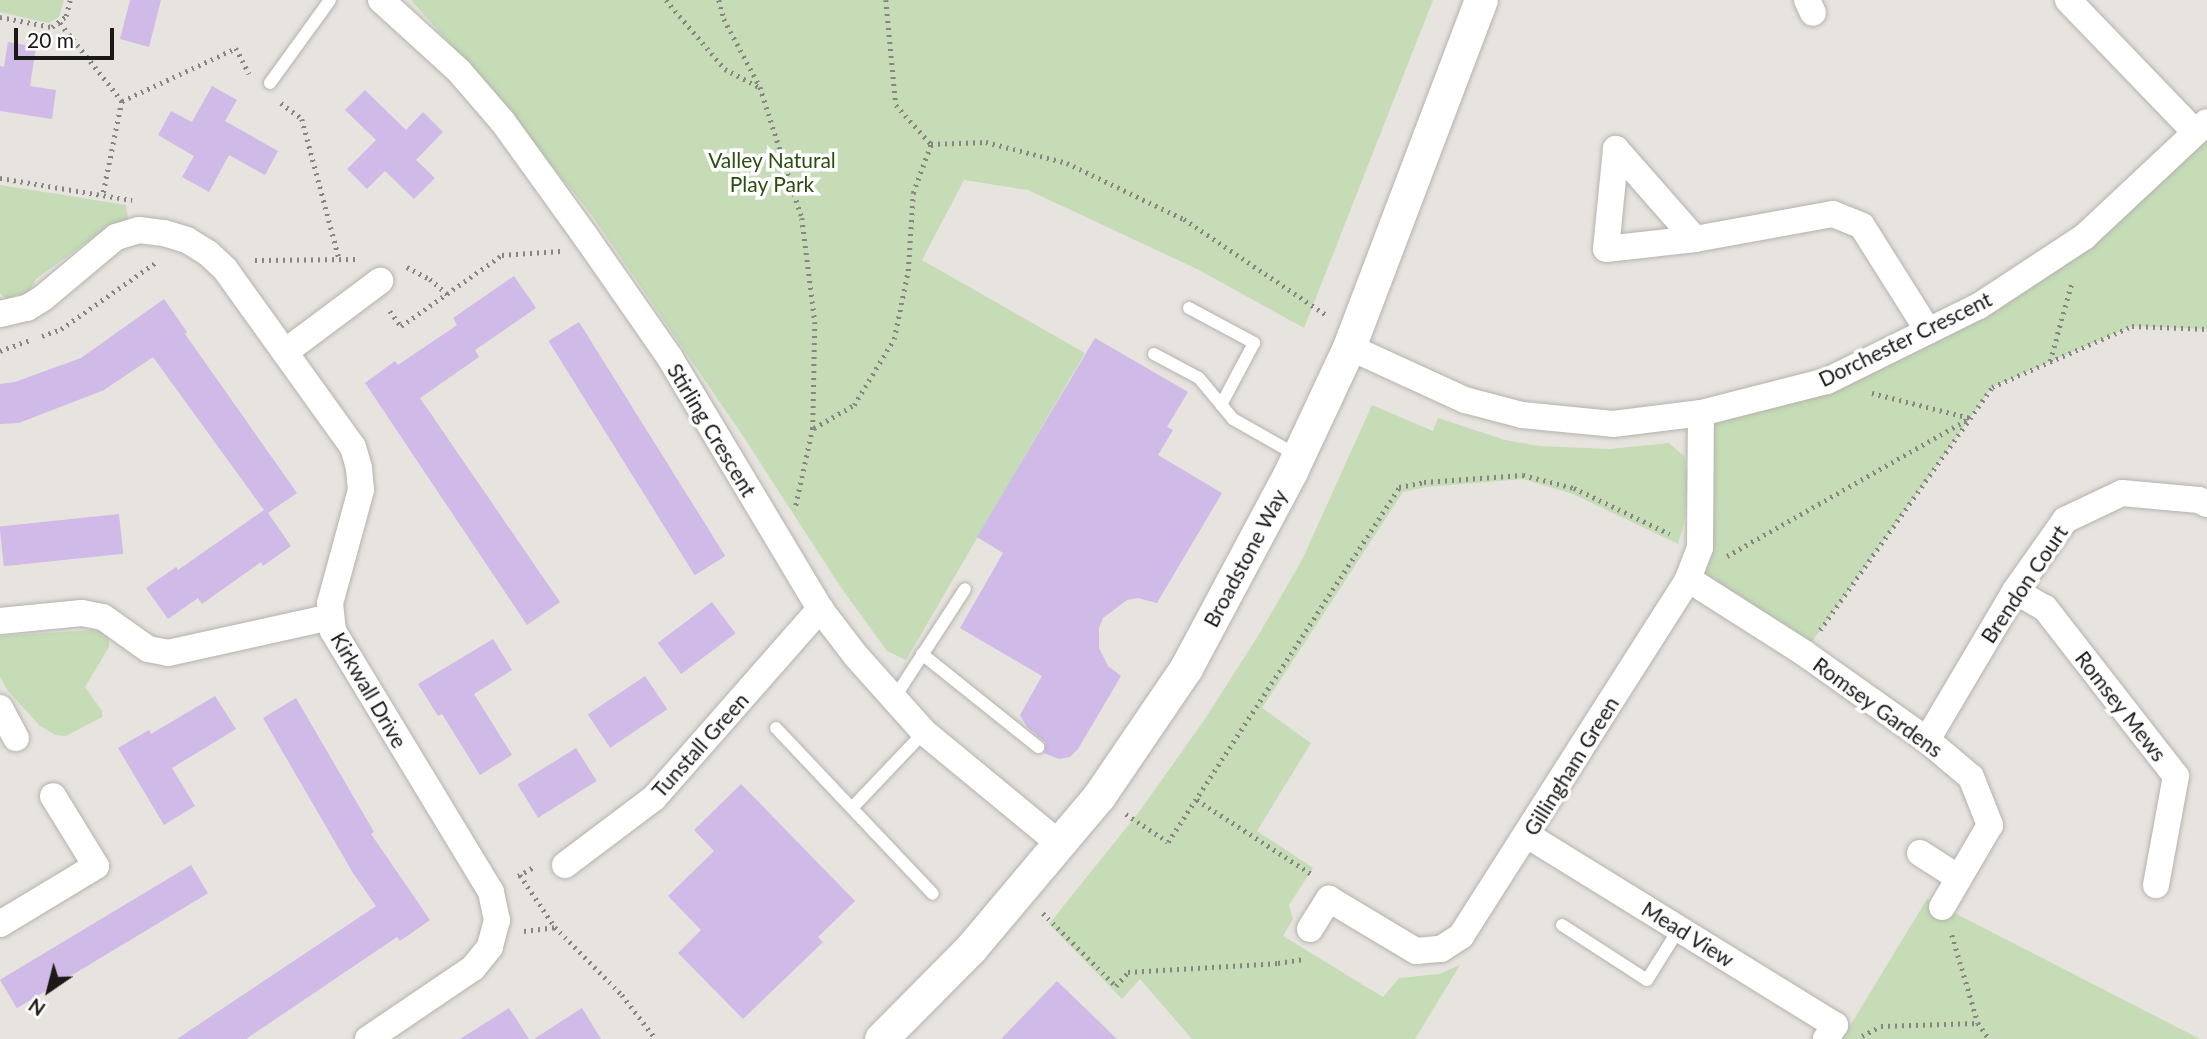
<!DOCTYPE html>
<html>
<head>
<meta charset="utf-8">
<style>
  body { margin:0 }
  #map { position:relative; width:2207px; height:1039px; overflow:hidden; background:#e7e3de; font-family:Lato,sans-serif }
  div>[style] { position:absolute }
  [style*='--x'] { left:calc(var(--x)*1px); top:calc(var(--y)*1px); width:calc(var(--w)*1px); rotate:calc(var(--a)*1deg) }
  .green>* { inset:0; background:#c5dcb7 }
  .building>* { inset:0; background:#cfbae8; transform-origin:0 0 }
  .path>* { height:4.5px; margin-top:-2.25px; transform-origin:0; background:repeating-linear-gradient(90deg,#878581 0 2px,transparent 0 7px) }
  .roads { filter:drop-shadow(0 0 2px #b5b2ad) drop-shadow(0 0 2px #b5b2ad) }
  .service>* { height:12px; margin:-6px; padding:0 6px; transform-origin:6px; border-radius:6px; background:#fff }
  .minor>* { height:26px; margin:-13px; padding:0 13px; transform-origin:13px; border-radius:13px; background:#fff }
  .tertiary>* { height:33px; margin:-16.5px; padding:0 16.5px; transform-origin:16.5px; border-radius:16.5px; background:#fff }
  span { translate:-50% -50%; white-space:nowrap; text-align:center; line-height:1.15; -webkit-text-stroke:7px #fff; paint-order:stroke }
  .park-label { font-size:21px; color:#2c4d10 }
  .street-label { font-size:21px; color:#1a1917 }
  .north { position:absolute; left:14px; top:955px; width:70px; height:70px; -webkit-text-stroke:5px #fff; paint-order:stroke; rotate:215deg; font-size:19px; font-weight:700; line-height:28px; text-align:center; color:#1a1917 }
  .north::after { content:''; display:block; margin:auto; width:24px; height:32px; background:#1a1917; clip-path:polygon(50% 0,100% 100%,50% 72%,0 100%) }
  .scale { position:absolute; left:14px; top:28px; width:100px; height:32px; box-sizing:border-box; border:4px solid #1a1917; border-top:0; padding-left:9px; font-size:21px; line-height:24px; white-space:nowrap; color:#1a1917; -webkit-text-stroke:5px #fff; paint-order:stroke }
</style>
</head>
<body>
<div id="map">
  <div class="green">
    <div style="clip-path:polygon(0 0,64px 0,59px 17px,48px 23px,0 12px)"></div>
    <div style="clip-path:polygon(411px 0,1433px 0,1304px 328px,1197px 269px,1028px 190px,964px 180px,922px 260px,1085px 353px,906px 660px,887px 651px,840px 586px,743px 436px,591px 214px,483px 81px)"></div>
    <div style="clip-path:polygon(2207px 122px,2207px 329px,2132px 326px,1992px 387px,1804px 653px,1688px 579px,1701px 413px,1827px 381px,1979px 306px)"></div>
    <div style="clip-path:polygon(0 185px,126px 205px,128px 219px,102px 231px,36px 279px,30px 291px,6px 299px,0 293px)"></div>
    <div style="clip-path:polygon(1372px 405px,1433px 431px,1438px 418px,1505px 440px,1539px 446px,1609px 449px,1669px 443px,1684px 456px,1688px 478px,1684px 524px,1678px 544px,1573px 494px,1523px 479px,1426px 487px,1403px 492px,1262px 708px,1311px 743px,1257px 831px,1313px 868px,1289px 905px,1293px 919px,1283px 936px,1383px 997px,1399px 978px,1439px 974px,1460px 965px,1415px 1039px,1192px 1039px,1140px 979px,1122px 999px,1049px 924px,1139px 812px,1205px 719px,1258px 636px,1302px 560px)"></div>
    <div style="clip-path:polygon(91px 630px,101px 632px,109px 639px,109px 647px,85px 687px,102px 711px,102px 717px,66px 736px,56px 735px,40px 726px,8px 691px,0 677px,0 636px)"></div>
    <div style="clip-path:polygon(1927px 899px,2200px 1039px,1842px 1039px)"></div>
  </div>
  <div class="building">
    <div style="clip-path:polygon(130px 0,161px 0,149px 47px,120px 39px)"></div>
    <div style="clip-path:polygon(8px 42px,36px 47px,30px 86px,56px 90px,52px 119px,0 111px,0 66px,4px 67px)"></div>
    <div style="clip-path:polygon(212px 86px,237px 100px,225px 121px,278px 151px,265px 175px,229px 155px,209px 192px,182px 177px,194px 156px,158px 135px,171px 111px,192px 122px)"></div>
    <div style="clip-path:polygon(365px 90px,406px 130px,423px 112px,443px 132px,416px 160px,435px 178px,414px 199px,385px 171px,367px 189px,347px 169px,376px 140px,345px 110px)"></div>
    <div style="clip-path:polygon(514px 276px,536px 308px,475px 350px,479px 357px,420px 398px,560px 602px,527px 625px,365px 383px,395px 361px,398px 365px,457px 325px,453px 318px)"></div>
    <div style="clip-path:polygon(164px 299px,187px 332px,185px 334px,297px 493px,268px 513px,291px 546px,263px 566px,261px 562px,202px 604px,198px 598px,168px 619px,146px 588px,176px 567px,178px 570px,264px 510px,153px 357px,104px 390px,19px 423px,0 424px,0 384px,15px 382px,81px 358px)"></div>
    <div style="left:579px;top:322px;width:276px;height:36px;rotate:58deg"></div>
    <div style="clip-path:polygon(1095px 338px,1188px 392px,1167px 427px,1173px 430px,1158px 455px,1222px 493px,1157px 603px,1138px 598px,1127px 600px,1103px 618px,1099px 628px,1099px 648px,1108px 666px,1121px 676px,1078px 749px,1070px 757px,1059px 759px,1044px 753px,1046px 743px,1027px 727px,1020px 715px,1042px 676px,960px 628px,1003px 553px,977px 537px)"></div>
    <div style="left:119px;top:514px;width:40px;height:120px;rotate:84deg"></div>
    <div style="left:712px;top:602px;width:39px;height:68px;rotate:53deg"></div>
    <div style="clip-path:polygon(493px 639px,512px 670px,474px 694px,512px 755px,480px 775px,442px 714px,438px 716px,418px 684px)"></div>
    <div style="left:645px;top:676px;width:40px;height:69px;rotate:56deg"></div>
    <div style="clip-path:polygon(215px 696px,236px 729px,172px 768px,195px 806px,164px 825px,118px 748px,149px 730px,151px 734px)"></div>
    <div style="clip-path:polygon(296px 698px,374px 832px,371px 834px,430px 920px,400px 941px,397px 937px,246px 1039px,177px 1039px,376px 906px,353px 873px,263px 718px)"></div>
    <div style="left:576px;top:748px;width:39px;height:69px;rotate:58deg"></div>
    <div style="clip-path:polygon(741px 784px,855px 901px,818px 937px,823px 942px,743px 1019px,678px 953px,701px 930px,668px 896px,714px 851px,694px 830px)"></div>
    <div style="left:191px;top:865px;width:33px;height:223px;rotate:59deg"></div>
    <div style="clip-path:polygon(1057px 981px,1117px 1039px,1001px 1039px)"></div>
    <div style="clip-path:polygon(509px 1008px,529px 1039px,460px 1039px)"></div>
    <div style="clip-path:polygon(582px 1008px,601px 1039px,534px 1039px)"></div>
  </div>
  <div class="path">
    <div style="--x:666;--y:0;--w:91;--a:49.5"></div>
    <div style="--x:725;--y:69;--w:38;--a:28"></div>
    <div style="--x:719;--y:0;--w:20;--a:75"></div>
    <div style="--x:724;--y:19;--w:77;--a:62.1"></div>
    <div style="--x:760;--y:87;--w:138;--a:72.2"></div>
    <div style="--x:802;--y:218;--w:105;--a:82.9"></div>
    <div style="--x:815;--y:322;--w:106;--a:91.1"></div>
    <div style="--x:813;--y:428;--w:84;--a:102.4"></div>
    <div style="--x:886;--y:0;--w:105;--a:84.6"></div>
    <div style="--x:896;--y:105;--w:52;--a:48.1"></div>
    <div style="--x:931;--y:144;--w:55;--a:-2.1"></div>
    <div style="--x:986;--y:142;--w:84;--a:14.5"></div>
    <div style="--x:1067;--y:163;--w:130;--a:25.6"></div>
    <div style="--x:1184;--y:219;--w:174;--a:34"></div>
    <div style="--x:0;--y:17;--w:53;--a:10.9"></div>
    <div style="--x:52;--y:27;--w:18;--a:-38"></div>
    <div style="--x:66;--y:16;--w:16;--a:-76"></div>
    <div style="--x:60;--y:23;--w:100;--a:51.5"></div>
    <div style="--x:122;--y:101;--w:96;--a:101.4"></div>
    <div style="--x:122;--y:101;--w:126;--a:-24.9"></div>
    <div style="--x:236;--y:48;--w:29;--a:63"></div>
    <div style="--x:281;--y:103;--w:26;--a:37"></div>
    <div style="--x:302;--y:119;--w:144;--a:75.1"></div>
    <div style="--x:0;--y:178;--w:134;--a:9.5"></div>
    <div style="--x:255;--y:260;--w:103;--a:-0.6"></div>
    <div style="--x:407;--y:267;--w:26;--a:28"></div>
    <div style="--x:430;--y:279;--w:23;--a:41"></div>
    <div style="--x:390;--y:311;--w:19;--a:54"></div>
    <div style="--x:401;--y:326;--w:123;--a:-35.1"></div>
    <div style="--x:502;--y:255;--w:59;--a:-3.9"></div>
    <div style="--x:42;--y:336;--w:20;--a:-20"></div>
    <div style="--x:61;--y:329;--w:115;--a:-35.1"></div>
    <div style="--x:0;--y:351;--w:33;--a:-20"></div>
    <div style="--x:2050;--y:361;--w:83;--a:-74.6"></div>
    <div style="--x:1872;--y:393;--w:101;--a:14.3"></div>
    <div style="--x:814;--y:428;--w:46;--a:-29.9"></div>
    <div style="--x:854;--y:405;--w:77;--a:-58.8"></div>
    <div style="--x:894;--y:339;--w:69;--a:-78.4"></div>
    <div style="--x:908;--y:271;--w:78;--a:-86.3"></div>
    <div style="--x:913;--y:193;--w:52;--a:-69.8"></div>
    <div style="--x:1727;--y:556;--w:275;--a:-29.6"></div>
    <div style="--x:1820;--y:630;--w:298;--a:-54.7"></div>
    <div style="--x:1992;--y:387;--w:153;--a:-23.5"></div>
    <div style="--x:2132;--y:326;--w:75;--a:2.3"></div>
    <div style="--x:1197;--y:800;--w:138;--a:32.9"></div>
    <div style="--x:1126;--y:814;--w:50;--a:33.7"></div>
    <div style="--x:1168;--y:842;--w:424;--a:-56.9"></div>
    <div style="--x:1399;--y:487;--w:25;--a:-11"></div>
    <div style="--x:1424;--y:482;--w:99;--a:-4"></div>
    <div style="--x:1523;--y:475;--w:53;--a:14.3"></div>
    <div style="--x:1574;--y:488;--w:106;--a:25.6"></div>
    <div style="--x:520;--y:875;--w:63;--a:56.1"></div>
    <div style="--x:555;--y:927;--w:95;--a:45.4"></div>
    <div style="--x:622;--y:995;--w:56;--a:52.3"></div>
    <div style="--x:518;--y:876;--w:20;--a:-30"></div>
    <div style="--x:1043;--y:913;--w:103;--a:45"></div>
    <div style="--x:1116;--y:986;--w:18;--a:-49"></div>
    <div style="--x:1128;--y:972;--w:150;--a:-3.4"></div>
    <div style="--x:1278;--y:963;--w:24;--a:-9"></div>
    <div style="--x:524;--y:931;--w:31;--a:-7"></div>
    <div style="--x:1952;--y:935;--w:92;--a:73.5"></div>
    <div style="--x:1978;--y:1023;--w:19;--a:55"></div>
    <div style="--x:1862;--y:1036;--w:21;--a:-28"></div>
    <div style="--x:1881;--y:1026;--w:96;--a:-1.8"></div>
  </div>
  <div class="roads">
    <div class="service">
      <div style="--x:270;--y:83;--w:102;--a:-54.1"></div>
      <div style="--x:1189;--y:308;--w:74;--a:28.3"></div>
      <div style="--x:1254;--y:343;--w:70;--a:118"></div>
      <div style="--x:1154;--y:354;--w:51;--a:28.1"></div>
      <div style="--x:1199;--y:378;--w:53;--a:50.3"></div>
      <div style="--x:1233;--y:419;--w:75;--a:29.6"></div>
      <div style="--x:922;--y:654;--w:149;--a:38.7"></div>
      <div style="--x:893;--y:700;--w:132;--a:-57"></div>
      <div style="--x:776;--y:728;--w:228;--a:46.6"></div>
      <div style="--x:852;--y:808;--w:105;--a:-46.5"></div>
      <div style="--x:1562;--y:925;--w:101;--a:32.9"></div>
      <div style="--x:1647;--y:980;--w:60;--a:-57.9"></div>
    </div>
    <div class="minor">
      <div style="--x:381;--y:0;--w:105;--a:42.3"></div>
      <div style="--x:459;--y:71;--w:67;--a:49.2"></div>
      <div style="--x:503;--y:122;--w:142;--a:54.2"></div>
      <div style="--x:586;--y:237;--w:147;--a:55.2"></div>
      <div style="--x:670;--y:358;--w:292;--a:59.1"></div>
      <div style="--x:820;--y:609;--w:59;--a:52.5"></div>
      <div style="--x:856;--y:656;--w:102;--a:48.2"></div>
      <div style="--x:924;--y:732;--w:176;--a:39.5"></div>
      <div style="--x:1807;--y:0;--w:14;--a:65"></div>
      <div style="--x:2068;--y:0;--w:183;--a:46.1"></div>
      <div style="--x:1695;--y:239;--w:120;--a:-131.3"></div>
      <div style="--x:1616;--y:149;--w:100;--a:95.7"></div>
      <div style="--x:1606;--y:249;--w:90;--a:-6.4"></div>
      <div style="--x:1695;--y:239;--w:140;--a:-10.3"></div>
      <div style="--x:1833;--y:214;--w:31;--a:22"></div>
      <div style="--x:1862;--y:226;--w:124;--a:57.8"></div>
      <div style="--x:0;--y:314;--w:28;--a:-13"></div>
      <div style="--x:27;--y:308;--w:19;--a:-32"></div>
      <div style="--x:43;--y:298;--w:95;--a:-39.9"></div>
      <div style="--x:116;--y:237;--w:24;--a:-17"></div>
      <div style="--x:139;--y:230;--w:25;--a:7"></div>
      <div style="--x:164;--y:233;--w:24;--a:17"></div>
      <div style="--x:187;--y:240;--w:25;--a:32"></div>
      <div style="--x:208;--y:253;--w:23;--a:43"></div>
      <div style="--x:225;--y:269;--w:219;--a:54.3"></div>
      <div style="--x:353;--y:447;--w:22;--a:74"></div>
      <div style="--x:359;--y:468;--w:22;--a:85"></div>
      <div style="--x:361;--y:490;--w:117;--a:105.3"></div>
      <div style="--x:330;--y:603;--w:28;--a:84"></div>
      <div style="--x:333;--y:631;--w:305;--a:58.8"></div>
      <div style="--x:491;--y:892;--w:29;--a:78"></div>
      <div style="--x:497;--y:920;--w:28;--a:105"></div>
      <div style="--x:490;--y:947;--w:27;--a:129"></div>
      <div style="--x:473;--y:968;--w:127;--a:145.9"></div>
      <div style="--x:1349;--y:347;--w:128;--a:24.6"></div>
      <div style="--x:1465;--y:400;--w:59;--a:14.7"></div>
      <div style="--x:1522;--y:415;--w:91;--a:5.6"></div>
      <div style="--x:1613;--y:424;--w:89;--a:-7.1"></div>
      <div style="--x:1701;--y:413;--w:130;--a:-14.3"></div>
      <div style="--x:1827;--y:381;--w:169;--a:-26.3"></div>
      <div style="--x:1979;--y:306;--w:126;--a:-33.3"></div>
      <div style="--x:2084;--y:237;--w:168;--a:-43.1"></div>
      <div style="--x:285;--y:352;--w:119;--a:-36.8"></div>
      <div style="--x:1688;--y:579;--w:138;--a:32.5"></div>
      <div style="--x:1804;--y:653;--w:151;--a:35.3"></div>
      <div style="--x:1927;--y:740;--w:57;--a:40.1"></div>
      <div style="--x:1971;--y:777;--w:52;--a:68.4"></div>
      <div style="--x:1990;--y:825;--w:95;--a:120.3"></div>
      <div style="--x:2015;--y:591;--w:34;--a:30"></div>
      <div style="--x:2045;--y:608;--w:213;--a:52.1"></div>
      <div style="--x:2176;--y:776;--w:111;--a:100.4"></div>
      <div style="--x:0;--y:621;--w:82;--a:-5.6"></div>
      <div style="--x:82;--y:613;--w:21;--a:11"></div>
      <div style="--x:103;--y:617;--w:55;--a:35.4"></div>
      <div style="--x:148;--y:649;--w:20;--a:11"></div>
      <div style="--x:168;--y:653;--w:166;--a:-12.5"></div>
      <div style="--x:0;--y:708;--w:34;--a:62"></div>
      <div style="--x:1927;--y:740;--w:173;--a:-59.4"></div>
      <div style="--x:2015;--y:591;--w:87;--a:-54.8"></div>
      <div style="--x:2065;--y:520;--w:63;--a:-25.3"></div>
      <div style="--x:2122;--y:493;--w:77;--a:5.2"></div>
      <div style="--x:2199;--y:500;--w:9;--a:27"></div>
      <div style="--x:1527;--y:835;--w:362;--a:31.7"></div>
      <div style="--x:1835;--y:1025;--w:17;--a:123"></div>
      <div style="--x:1920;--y:853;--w:46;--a:32.7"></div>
      <div style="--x:565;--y:865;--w:111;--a:-37"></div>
      <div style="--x:654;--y:798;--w:252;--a:-48.7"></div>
      <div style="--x:0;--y:924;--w:112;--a:-31.1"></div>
      <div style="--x:96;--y:866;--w:82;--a:-121.6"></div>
      <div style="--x:1310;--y:929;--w:36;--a:-58"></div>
      <div style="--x:1329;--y:899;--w:101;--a:30.9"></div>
      <div style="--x:1416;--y:951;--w:25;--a:-5"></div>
      <div style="--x:1441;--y:949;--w:24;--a:-33"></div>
      <div style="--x:1461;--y:936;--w:423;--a:-57.5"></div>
      <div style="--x:1688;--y:579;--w:33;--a:-69"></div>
      <div style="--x:1700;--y:548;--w:135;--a:-89.6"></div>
    </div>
    <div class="tertiary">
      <div style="--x:881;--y:1039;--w:128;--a:-45.3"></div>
      <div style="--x:971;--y:948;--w:199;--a:-49.9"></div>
      <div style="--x:1099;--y:796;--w:155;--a:-55.8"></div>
      <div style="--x:1186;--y:668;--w:223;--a:-61.9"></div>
      <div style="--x:1291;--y:471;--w:137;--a:-64.9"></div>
      <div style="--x:1349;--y:347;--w:371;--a:-69.2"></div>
    </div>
  </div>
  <div class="park-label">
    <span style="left:772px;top:172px">Valley Natural<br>Play Park</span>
  </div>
  <div class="street-label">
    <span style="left:1905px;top:339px;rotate:-26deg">Dorchester Crescent</span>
    <span style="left:712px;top:430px;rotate:59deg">Stirling Crescent</span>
    <span style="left:1245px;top:558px;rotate:-62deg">Broadstone Way</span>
    <span style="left:2024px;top:584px;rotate:-56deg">Brendon Court</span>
    <span style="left:369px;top:690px;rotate:60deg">Kirkwall Drive</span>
    <span style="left:2121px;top:706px;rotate:52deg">Romsey Mews</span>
    <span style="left:1878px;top:707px;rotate:36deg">Romsey Gardens</span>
    <span style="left:700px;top:745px;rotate:-48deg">Tunstall Green</span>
    <span style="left:1571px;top:766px;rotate:-58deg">Gillingham Green</span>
    <span style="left:1688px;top:934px;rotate:32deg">Mead View</span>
  </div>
  <div class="north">N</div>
  <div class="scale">20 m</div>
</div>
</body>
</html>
